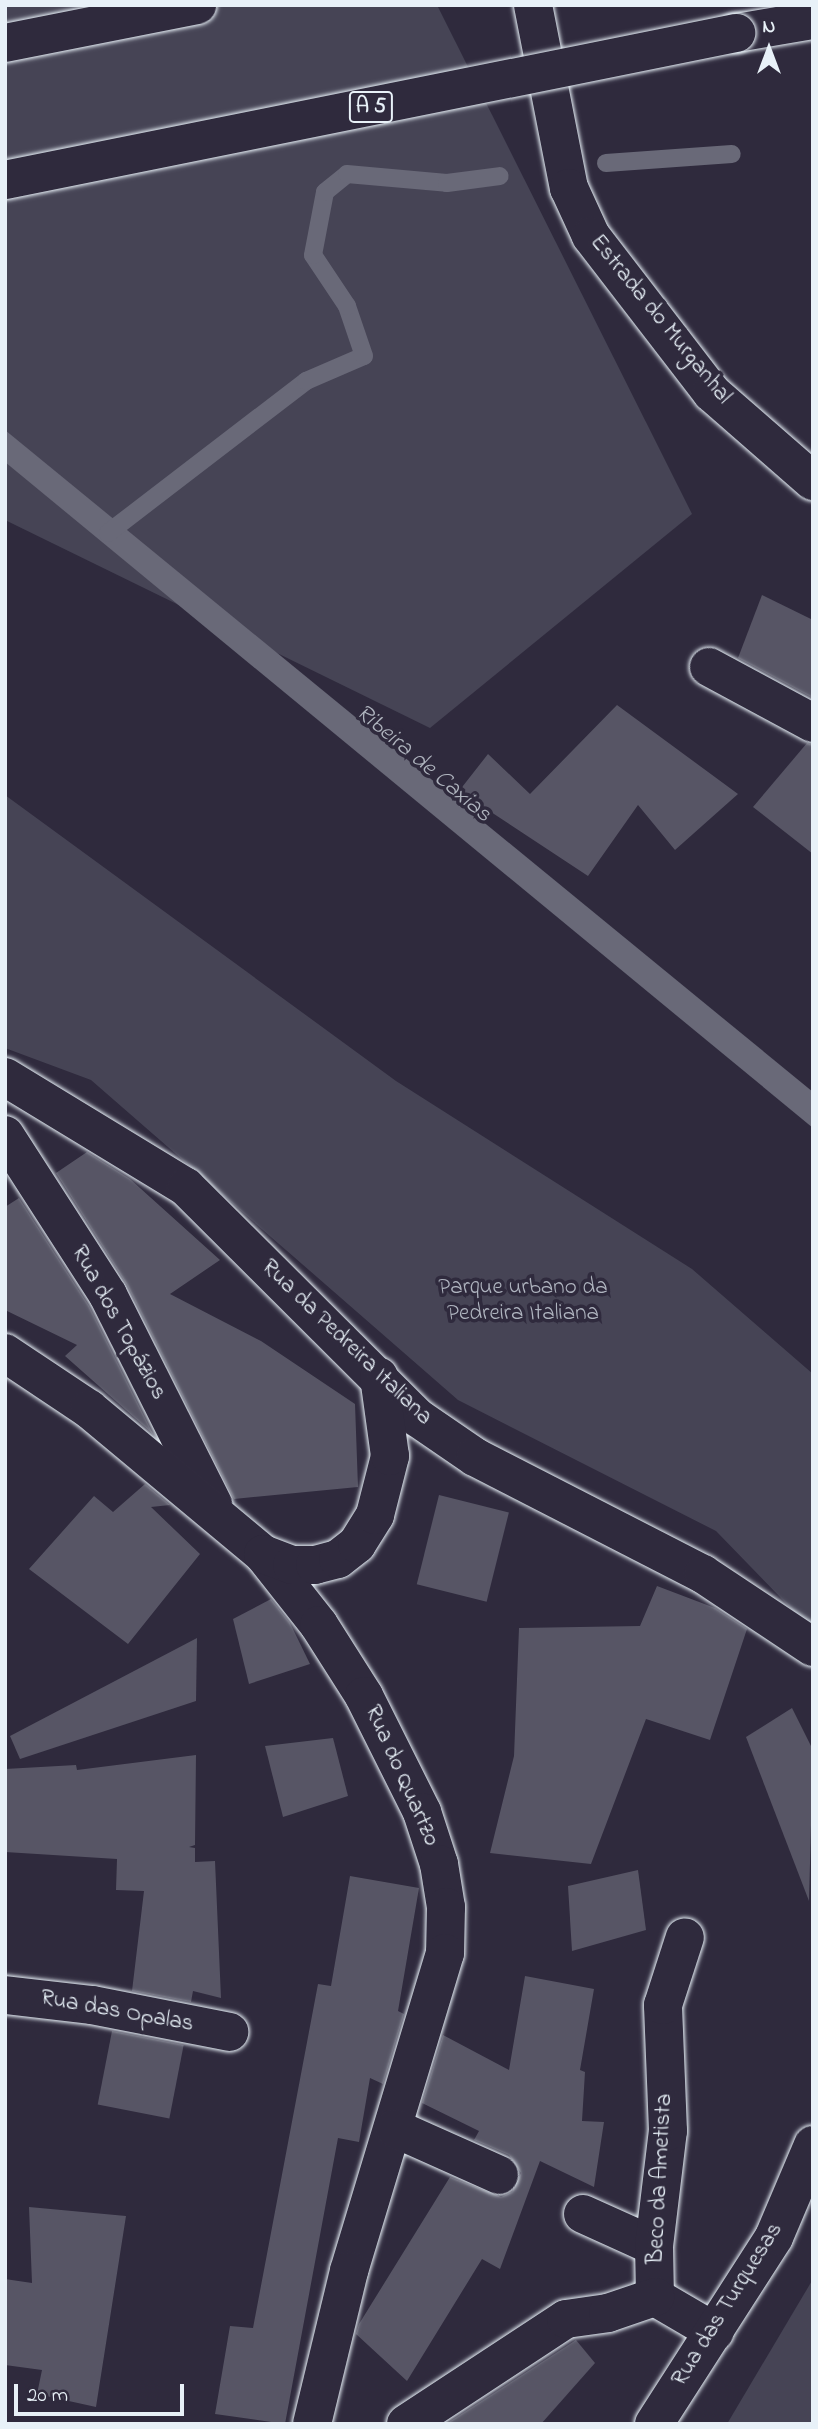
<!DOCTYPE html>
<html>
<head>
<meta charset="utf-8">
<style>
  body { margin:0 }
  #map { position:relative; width:818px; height:2429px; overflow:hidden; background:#2f2a3d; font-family:"Indie Flower",sans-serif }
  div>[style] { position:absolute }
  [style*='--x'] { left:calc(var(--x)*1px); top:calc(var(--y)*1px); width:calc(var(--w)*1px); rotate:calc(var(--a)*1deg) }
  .green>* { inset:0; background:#464455 }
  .water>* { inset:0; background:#696978 }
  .stream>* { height:18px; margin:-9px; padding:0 9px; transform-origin:9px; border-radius:9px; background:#696978 }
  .building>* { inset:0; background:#575565; transform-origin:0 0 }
  .roads { filter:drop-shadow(0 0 2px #e8f1f8) drop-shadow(0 0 2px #e8f1f8) }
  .street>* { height:38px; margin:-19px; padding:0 19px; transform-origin:19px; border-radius:19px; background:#2f2a3d }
  .secondary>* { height:38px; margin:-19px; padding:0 19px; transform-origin:19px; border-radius:19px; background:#2f2a3d }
  .highway>* { height:38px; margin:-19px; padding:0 19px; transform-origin:19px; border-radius:19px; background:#2f2a3d }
  .bridges { filter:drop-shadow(0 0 2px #e8f1f8) drop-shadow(0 0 2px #e8f1f8) }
  .highway-bridge>* { height:38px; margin:-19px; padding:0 19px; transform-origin:19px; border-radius:19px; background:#2f2a3d }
  span { translate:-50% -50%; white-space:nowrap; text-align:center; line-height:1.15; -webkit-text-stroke:7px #2f2a3d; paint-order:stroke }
  .shield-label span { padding:2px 5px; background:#2f2a3d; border:2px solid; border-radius:5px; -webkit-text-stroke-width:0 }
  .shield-label { font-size:21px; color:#e8f1f8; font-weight:700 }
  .street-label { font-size:23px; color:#e8f1f8 }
  .park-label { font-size:23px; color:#afb4bf }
  .water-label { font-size:24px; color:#afb4be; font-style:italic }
  .frame { position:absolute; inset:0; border:7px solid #e8f1f8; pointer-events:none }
  .north { position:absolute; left:734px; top:14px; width:70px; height:70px; -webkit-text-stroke:5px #2f2a3d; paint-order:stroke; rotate:0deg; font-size:19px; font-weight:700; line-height:28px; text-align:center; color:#e8f1f8 }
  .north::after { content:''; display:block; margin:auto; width:24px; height:32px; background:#e8f1f8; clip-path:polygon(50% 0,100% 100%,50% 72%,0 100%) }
  .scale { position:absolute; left:14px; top:2384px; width:170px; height:32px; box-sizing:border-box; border:4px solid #e8f1f8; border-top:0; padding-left:9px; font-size:21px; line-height:24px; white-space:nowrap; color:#e8f1f8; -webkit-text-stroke:5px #2f2a3d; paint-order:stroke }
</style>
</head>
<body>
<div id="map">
  <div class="green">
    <div style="clip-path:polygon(5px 5px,437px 5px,692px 514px,430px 728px,5px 520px)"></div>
    <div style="clip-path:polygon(5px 795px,396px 1081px,692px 1269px,813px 1374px,813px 1631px,716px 1531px,458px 1400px,91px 1080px,5px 1048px)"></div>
    <div style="clip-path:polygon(813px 2279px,813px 2424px,727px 2424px)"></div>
  </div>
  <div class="water">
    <div style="clip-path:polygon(5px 430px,813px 1092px,813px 1128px,5px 462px)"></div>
  </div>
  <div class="stream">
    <div style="--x:606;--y:163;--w:126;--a:-4.1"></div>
    <div style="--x:108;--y:533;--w:250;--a:-37.5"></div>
    <div style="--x:306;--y:381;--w:63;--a:-23.3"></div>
    <div style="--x:364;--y:356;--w:53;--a:-108.8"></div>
    <div style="--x:347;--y:306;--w:61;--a:-123.7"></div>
    <div style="--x:313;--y:255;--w:64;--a:-79.2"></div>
    <div style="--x:325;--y:192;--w:28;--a:-39"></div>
    <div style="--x:347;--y:174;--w:100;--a:5.1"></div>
    <div style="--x:447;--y:183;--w:53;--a:-7.5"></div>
  </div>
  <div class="building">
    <div style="clip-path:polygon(762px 595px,813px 620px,813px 698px,738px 658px)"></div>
    <div style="clip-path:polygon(617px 705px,738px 794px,675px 850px,638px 805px,588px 876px,459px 791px,488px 754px,530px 794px)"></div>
    <div style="clip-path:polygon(807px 743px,813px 745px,813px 854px,753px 807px)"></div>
    <div style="clip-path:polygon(87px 1152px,130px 1179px,220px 1260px,170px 1294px,261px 1341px,355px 1404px,358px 1487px,234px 1499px,127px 1285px,56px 1173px)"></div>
    <div style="clip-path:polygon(19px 1198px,89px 1306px,153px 1434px,65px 1356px,77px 1345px,5px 1310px,5px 1207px)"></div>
    <div style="clip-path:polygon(145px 1484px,170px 1505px,151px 1507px,200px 1554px,128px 1644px,29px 1569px,94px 1496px,113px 1512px)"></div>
    <div style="left:439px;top:1495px;width:72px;height:92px;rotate:14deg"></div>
    <div style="clip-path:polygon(657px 1586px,715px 1608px,747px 1629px,710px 1740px,646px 1719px,591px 1864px,490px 1853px,514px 1756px,519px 1628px,640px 1626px)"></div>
    <div style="clip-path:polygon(271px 1599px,290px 1623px,310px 1664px,249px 1684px,233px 1619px)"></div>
    <div style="clip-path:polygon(197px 1638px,196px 1701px,20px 1759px,10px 1736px)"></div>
    <div style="clip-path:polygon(792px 1708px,813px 1750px,809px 1901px,746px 1737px)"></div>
    <div style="clip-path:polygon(333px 1738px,348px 1796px,283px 1817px,265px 1746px)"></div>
    <div style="clip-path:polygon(196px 1755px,195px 1845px,189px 1847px,195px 1848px,195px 1862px,215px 1861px,221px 1998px,193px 1991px,191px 2002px,132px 1991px,144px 1891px,116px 1890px,117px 1859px,5px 1852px,5px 1769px,76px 1765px,77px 1770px)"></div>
    <div style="clip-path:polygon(638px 1870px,646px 1930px,572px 1951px,568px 1886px)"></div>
    <div style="clip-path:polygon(350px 1876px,419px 1888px,398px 2011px,404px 2014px,383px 2084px,370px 2078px,359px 2142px,338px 2138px,285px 2424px,215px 2414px,230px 2326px,253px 2328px,318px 1984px,331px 1986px)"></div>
    <div style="clip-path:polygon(525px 1976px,594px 1989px,580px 2070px,585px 2072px,582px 2121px,604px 2122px,594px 2187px,540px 2161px,500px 2269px,482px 2259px,407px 2381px,356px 2334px,359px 2324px,450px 2177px,501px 2197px,512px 2192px,521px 2173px,509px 2155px,474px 2140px,479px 2131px,422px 2103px,443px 2035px,509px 2070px)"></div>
    <div style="left:112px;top:2031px;width:73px;height:75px;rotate:11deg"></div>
    <div style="clip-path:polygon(29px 2207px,126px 2216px,96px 2407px,37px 2394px,42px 2370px,5px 2365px,5px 2279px,32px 2283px)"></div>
    <div style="clip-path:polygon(576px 2340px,595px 2363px,541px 2424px,446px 2424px)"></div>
  </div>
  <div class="roads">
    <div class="street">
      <div style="--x:709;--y:667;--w:118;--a:28.3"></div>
      <div style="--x:5;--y:1077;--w:212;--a:31.3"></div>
      <div style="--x:186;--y:1187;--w:327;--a:44.9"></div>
      <div style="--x:418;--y:1418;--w:69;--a:34.4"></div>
      <div style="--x:475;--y:1457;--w:256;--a:27.2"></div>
      <div style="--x:703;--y:1574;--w:132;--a:33.6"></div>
      <div style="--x:5;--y:1135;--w:190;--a:57.2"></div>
      <div style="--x:108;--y:1295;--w:234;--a:63.3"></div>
      <div style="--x:5;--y:1353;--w:101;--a:33.7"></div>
      <div style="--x:89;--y:1409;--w:226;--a:39.8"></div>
      <div style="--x:263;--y:1554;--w:90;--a:51.7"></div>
      <div style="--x:319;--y:1625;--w:84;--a:57.6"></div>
      <div style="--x:364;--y:1696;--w:130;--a:63.4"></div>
      <div style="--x:422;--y:1812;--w:55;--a:71.9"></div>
      <div style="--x:439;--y:1864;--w:44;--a:80.8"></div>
      <div style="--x:446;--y:1907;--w:46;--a:91.2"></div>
      <div style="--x:445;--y:1953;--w:332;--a:106.8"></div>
      <div style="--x:349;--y:2271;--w:157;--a:103.6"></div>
      <div style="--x:263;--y:1554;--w:31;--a:21"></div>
      <div style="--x:292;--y:1565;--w:23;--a:0"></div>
      <div style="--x:315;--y:1565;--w:24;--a:-15"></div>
      <div style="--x:338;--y:1559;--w:24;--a:-38"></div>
      <div style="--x:357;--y:1544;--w:34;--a:-58"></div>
      <div style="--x:375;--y:1515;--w:61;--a:-75.7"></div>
      <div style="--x:390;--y:1456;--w:80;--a:-97.9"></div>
      <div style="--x:5;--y:1995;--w:88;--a:6.6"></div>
      <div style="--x:92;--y:2005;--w:140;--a:11.1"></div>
      <div style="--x:394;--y:2128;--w:115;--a:24.1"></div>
      <div style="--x:583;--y:2214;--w:78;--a:24.3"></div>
      <div style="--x:655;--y:2297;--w:51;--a:-91.1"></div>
      <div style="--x:654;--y:2246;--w:116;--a:-83.1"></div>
      <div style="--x:668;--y:2131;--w:126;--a:-92.3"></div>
      <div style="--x:663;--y:2005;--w:71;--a:-72.1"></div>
      <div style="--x:655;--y:2297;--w:69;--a:30.3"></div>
      <div style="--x:406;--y:2424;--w:191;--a:-33.3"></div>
      <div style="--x:566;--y:2319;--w:42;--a:-8.1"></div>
      <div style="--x:608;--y:2313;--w:50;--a:-18.8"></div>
      <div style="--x:654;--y:2424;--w:222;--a:-57.3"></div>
      <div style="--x:774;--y:2237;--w:100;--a:-67"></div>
    </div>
    <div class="secondary">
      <div style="--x:533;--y:5;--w:187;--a:78.9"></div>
      <div style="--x:569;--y:188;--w:53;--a:65.4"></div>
      <div style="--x:591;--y:236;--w:198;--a:52.4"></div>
      <div style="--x:712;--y:393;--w:134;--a:41.1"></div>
    </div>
    <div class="highway">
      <div style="--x:736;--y:33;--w:78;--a:-9.6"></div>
      <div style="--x:5;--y:43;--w:196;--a:-11.2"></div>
    </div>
  </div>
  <div class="bridges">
    <div class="highway-bridge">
      <div style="--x:5;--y:180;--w:746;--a:-11.37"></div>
    </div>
  </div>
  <div class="shield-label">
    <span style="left:371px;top:107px">A 5</span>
  </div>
  <div class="street-label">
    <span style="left:660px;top:320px;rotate:51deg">Estrada do Murganhal</span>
    <span style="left:118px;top:1323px;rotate:61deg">Rua dos Topázios</span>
    <span style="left:346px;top:1343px;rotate:44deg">Rua da Pedreira Italiana</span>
    <span style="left:401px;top:1776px;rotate:66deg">Rua do Quartzo</span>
    <span style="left:117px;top:2012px;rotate:10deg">Rua das Opalas</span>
    <span style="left:661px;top:2179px;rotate:-87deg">Beco da Ametista</span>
    <span style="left:728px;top:2305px;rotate:-58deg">Rua das Turquesas</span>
  </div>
  <div class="park-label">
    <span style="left:523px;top:1301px">Parque urbano da<br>Pedreira Italiana</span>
  </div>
  <div class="water-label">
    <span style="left:423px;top:764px;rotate:40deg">Ribeira de Caxias</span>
  </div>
  <div class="frame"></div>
  <div class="north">N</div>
  <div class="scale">20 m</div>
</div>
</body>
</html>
